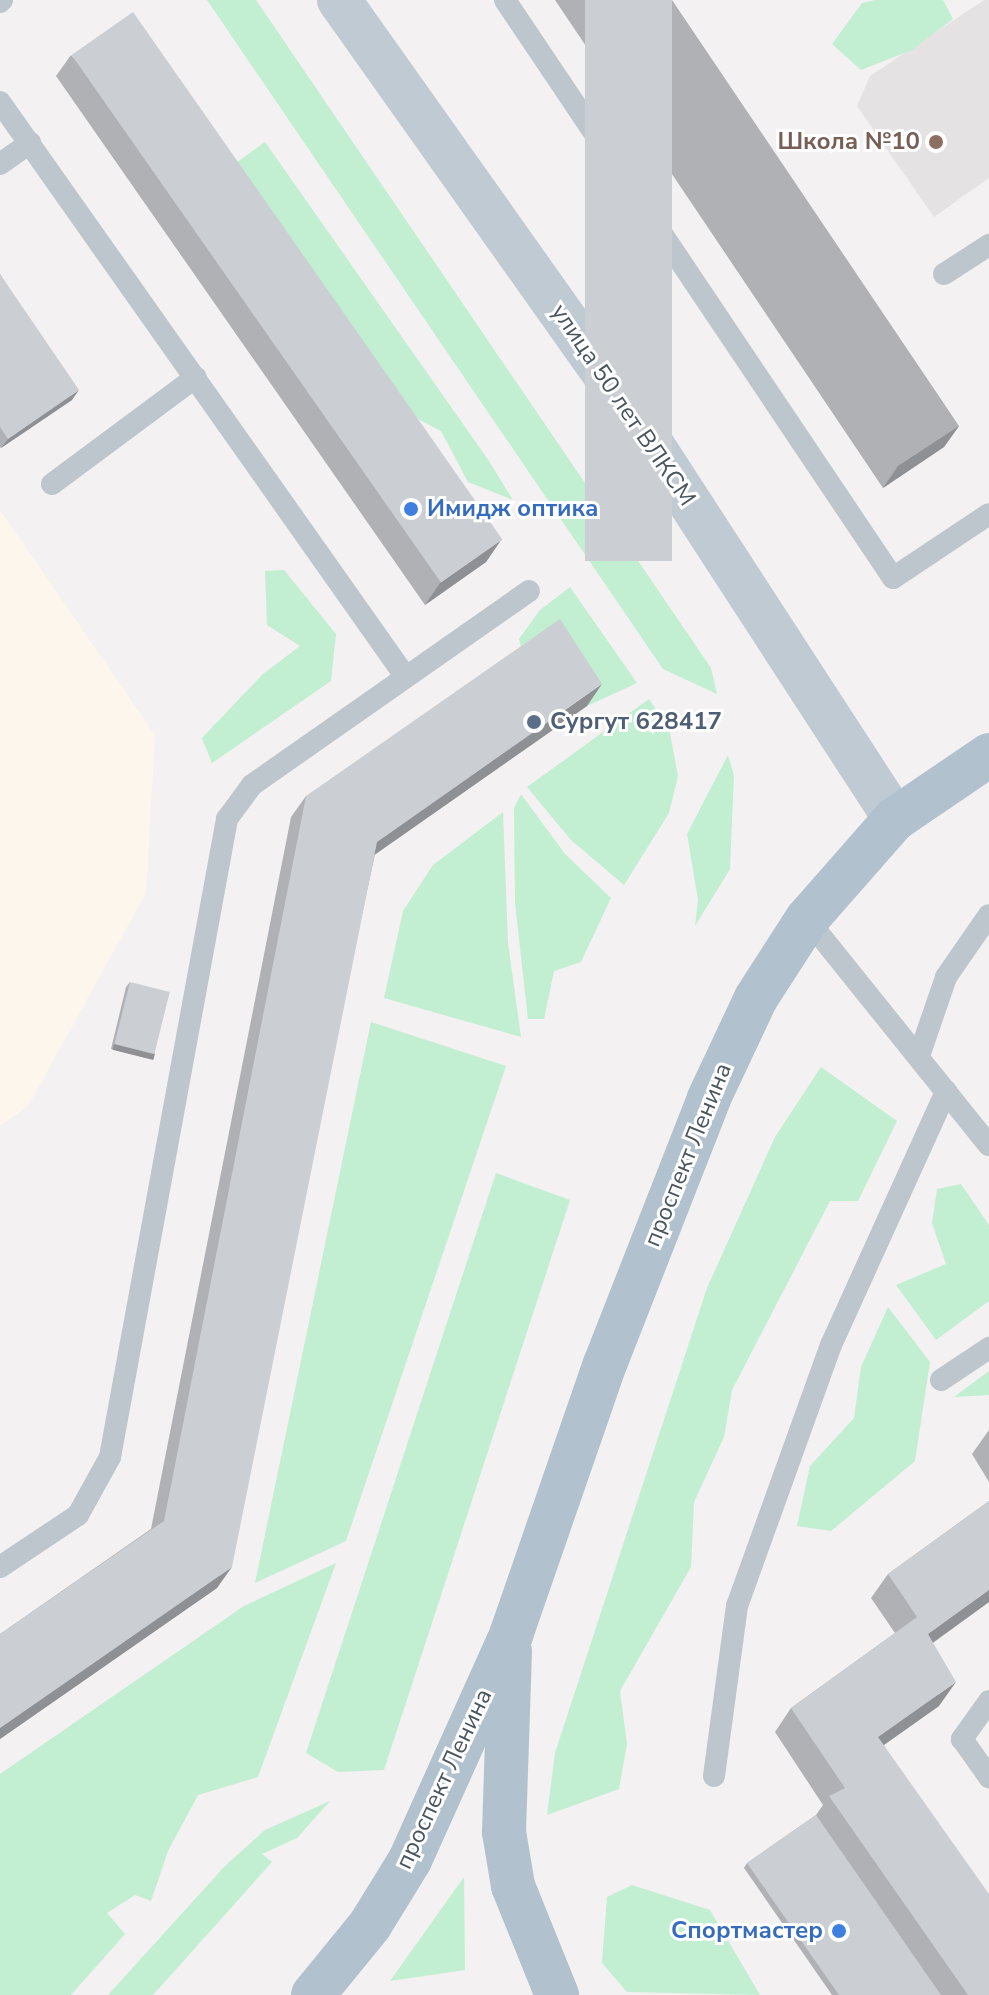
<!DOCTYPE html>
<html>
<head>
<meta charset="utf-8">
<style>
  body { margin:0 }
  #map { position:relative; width:989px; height:1995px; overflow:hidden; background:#f3f1f1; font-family:"Nunito Sans",sans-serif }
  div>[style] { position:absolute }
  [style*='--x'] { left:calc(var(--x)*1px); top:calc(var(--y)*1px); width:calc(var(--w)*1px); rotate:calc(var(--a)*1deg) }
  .commercial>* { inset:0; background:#fcf6ec }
  .education>* { inset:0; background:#e4e2e2 }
  .green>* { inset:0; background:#c2eed1 }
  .service>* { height:22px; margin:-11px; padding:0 11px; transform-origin:11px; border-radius:11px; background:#bdc6cd }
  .secondary>* { height:44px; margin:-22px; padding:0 22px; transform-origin:22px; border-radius:22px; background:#bfcad3 }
  .primary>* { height:44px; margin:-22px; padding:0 22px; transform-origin:22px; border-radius:22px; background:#b2c1ce }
  .wall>* { inset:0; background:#afb1b5 }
  .shaded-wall>* { inset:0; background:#8e9094; transform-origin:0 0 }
  .building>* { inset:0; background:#cbced3; transform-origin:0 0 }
  .dots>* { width:22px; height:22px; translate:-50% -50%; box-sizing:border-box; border:4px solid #fff; border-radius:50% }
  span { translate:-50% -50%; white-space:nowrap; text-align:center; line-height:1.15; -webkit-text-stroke:6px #fff; paint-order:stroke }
  .education-label { font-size:24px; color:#785e54; font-weight:700 }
  .right { translate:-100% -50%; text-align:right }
  .street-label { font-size:24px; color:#49555d }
  .shop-label { font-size:24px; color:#366cbe; font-weight:700 }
  .left { translate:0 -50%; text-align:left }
  .service-label { font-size:24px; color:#4e5e75; font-weight:700 }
</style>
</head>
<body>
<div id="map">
  <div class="commercial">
    <div style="clip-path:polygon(0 510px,155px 735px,146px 893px,28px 1106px,0 1126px)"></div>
  </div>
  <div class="education">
    <div style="clip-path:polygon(984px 0,989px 0,989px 178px,934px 217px,857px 106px,870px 76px)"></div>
  </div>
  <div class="green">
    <div style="clip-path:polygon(207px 0,256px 0,711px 668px,717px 694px,663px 669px)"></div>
    <div style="clip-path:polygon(875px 0,943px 0,953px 19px,912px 50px,861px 70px,832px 44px,862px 3px)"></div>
    <div style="clip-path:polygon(265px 142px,489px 461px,513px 500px,468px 482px,441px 431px,397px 408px,229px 168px)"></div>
    <div style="clip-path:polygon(284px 570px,336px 634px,331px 681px,212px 763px,202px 738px,263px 674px,300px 646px,267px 625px,265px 571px)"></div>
    <div style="clip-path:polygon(570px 587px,637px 683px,587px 706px,546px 640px,523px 655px,519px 639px,540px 610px)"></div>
    <div style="clip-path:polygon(649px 699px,669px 728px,678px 776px,669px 813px,624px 885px,571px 840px,527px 787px)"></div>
    <div style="clip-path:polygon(728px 755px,734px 775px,730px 869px,695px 926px,698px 900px,687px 834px)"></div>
    <div style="clip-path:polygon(521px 794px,565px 854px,611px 898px,581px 962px,554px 971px,544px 1019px,528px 1019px,515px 903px,514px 808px)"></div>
    <div style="clip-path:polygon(503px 812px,508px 943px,521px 1037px,384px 998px,403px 911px,433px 865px)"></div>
    <div style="clip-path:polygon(371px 1022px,506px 1066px,346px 1541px,255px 1583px)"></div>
    <div style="clip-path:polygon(821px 1067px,897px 1121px,858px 1201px,830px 1201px,732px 1390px,724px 1437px,694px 1502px,691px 1567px,620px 1691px,627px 1744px,619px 1789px,547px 1815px,555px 1753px,707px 1288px,775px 1137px)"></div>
    <div style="clip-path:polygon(496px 1173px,570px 1200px,384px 1770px,338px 1772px,306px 1753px)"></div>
    <div style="clip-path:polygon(961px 1184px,989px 1225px,989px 1301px,936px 1340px,896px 1285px,946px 1264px,932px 1223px,937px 1189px)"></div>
    <div style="clip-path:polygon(888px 1307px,930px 1362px,915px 1461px,831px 1531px,797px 1526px,810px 1466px,854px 1418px,861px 1367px)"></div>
    <div style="clip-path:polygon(989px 1371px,989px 1395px,954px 1397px)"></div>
    <div style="clip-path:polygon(336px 1563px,258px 1777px,198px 1795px,168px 1851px,151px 1901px,135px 1895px,107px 1913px,125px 1934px,71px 1995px,0 1995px,0 1774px,244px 1606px)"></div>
    <div style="clip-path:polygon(330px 1801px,297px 1838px,262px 1854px,272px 1862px,153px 1995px,108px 1995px,225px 1866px,265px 1830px)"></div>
    <div style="clip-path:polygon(464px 1877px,465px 1970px,390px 1981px)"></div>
    <div style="clip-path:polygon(632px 1885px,710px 1910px,760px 1995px,627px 1992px,602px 1963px,607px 1897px)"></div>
  </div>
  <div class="service">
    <div style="--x:505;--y:0;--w:696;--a:56.13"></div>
    <div style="--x:893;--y:578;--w:115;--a:-33.7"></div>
    <div style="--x:0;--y:2;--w:3;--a:-45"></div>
    <div style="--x:0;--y:102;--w:702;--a:54.79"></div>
    <div style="--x:0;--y:164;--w:37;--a:-35"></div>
    <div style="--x:944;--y:274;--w:54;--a:-32.8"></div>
    <div style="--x:52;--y:484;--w:179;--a:-36.6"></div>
    <div style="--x:807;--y:919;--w:290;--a:51.2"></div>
    <div style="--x:919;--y:1056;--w:83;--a:-71.1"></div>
    <div style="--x:946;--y:977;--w:75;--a:-55.3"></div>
    <div style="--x:941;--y:1380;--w:58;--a:-33.7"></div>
    <div style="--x:0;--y:1567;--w:94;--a:-33.7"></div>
    <div style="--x:78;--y:1515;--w:66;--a:-61.1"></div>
    <div style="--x:110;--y:1457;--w:649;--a:-79.61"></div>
    <div style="--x:227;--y:819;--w:42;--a:-53.7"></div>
    <div style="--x:252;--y:785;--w:338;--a:-35"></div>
    <div style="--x:989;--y:1701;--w:47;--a:125.4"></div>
    <div style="--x:962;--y:1739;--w:47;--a:54.6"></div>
    <div style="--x:714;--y:1776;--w:172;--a:-82.3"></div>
    <div style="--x:737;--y:1606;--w:277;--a:-70.2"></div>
    <div style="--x:831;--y:1345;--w:279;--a:-65.6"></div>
  </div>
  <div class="secondary">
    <div style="--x:339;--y:0;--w:501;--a:54.66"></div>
    <div style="--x:629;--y:409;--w:489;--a:57"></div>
  </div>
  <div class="primary">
    <div style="--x:510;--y:1651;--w:181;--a:91.9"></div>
    <div style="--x:504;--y:1832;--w:55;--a:80.5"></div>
    <div style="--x:513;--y:1886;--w:118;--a:68"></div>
    <div style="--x:313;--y:1995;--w:90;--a:-50.8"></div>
    <div style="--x:370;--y:1925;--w:76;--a:-58.4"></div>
    <div style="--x:410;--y:1860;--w:247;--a:-65.8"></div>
    <div style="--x:511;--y:1635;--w:287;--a:-70.9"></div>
    <div style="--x:605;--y:1364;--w:286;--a:-68.6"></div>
    <div style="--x:709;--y:1098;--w:110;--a:-64.8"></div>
    <div style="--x:756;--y:998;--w:94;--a:-57.2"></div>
    <div style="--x:807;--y:919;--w:133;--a:-48.7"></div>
    <div style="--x:895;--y:819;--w:114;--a:-34.2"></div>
  </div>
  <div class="wall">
    <div style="clip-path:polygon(555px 0,672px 0,959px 426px,944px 447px,883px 488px)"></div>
    <div style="clip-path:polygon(71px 55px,501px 540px,486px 562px,425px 605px,56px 76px)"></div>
    <div style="clip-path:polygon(0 274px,72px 400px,1px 448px,0 447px)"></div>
    <div style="clip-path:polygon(587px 706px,375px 854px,217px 1588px,0 1739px,0 1634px,151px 1529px,291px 817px,306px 796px)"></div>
    <div style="clip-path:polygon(130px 982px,155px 1054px,151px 1059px,111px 1049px,126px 987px)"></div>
    <div style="clip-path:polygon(989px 1430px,989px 1482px,972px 1454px)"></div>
    <div style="clip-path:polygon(989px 1501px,989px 1602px,933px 1643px,939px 1706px,884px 1745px,989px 1995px,832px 1995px,744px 1868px,747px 1863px,816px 1815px,823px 1805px,775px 1732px,791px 1708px,895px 1633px,871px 1598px,888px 1574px)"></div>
  </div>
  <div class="shaded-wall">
    <div style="clip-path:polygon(79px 390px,72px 400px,1px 448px,8px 439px)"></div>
    <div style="clip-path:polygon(959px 426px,944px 447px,883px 488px,898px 466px)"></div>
    <div style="clip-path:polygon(501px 540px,486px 562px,425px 605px,440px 583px)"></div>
    <div style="clip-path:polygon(602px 684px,587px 706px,363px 863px,377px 842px)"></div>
    <div style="left:114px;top:1044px;width:42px;height:6px;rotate:14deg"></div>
    <div style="clip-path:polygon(232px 1567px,217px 1588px,0 1739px,0 1728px)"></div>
    <div style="clip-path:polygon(989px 1590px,989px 1602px,911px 1658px,928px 1634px)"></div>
    <div style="clip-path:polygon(956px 1682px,939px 1706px,861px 1761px,878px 1737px)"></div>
  </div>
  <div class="building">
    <div style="left:585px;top:0;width:87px;height:561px"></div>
    <div style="left:133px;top:12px;width:644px;height:75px;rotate:55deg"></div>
    <div style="clip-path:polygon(0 274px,79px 390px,8px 439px,0 427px)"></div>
    <div style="clip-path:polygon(560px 619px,602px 684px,377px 842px,232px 1567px,0 1728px,0 1634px,164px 1521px,306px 796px)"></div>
    <div style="left:130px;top:982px;width:41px;height:64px;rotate:14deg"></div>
    <div style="clip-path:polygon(989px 1501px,989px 1590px,928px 1634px,956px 1682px,878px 1737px,989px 1894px,989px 1995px,968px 1995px,829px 1796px,845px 1788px,791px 1708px,917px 1617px,888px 1574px)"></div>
    <div style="clip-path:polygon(816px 1815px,941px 1995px,839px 1995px,747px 1863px)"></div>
  </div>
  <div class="dots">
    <div style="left:936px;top:142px;background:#8d6e63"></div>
    <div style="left:411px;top:509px;background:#3f7fe0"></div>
    <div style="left:534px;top:722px;background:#5c6f8a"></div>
    <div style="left:839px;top:1931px;background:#3f7fe0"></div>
  </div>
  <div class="education-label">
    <span class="right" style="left:920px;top:142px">Школа №10</span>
  </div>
  <div class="street-label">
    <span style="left:623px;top:405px;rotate:56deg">улица 50 лет ВЛКСМ</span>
    <span style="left:688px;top:1155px;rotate:-68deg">проспект Ленина</span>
    <span style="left:444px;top:1779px;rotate:-65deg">проспект Ленина</span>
  </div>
  <div class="shop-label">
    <span class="left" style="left:427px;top:509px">Имидж оптика</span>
    <span class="right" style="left:823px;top:1931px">Спортмастер</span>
  </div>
  <div class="service-label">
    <span class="left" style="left:550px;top:722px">Сургут 628417</span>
  </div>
</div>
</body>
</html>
